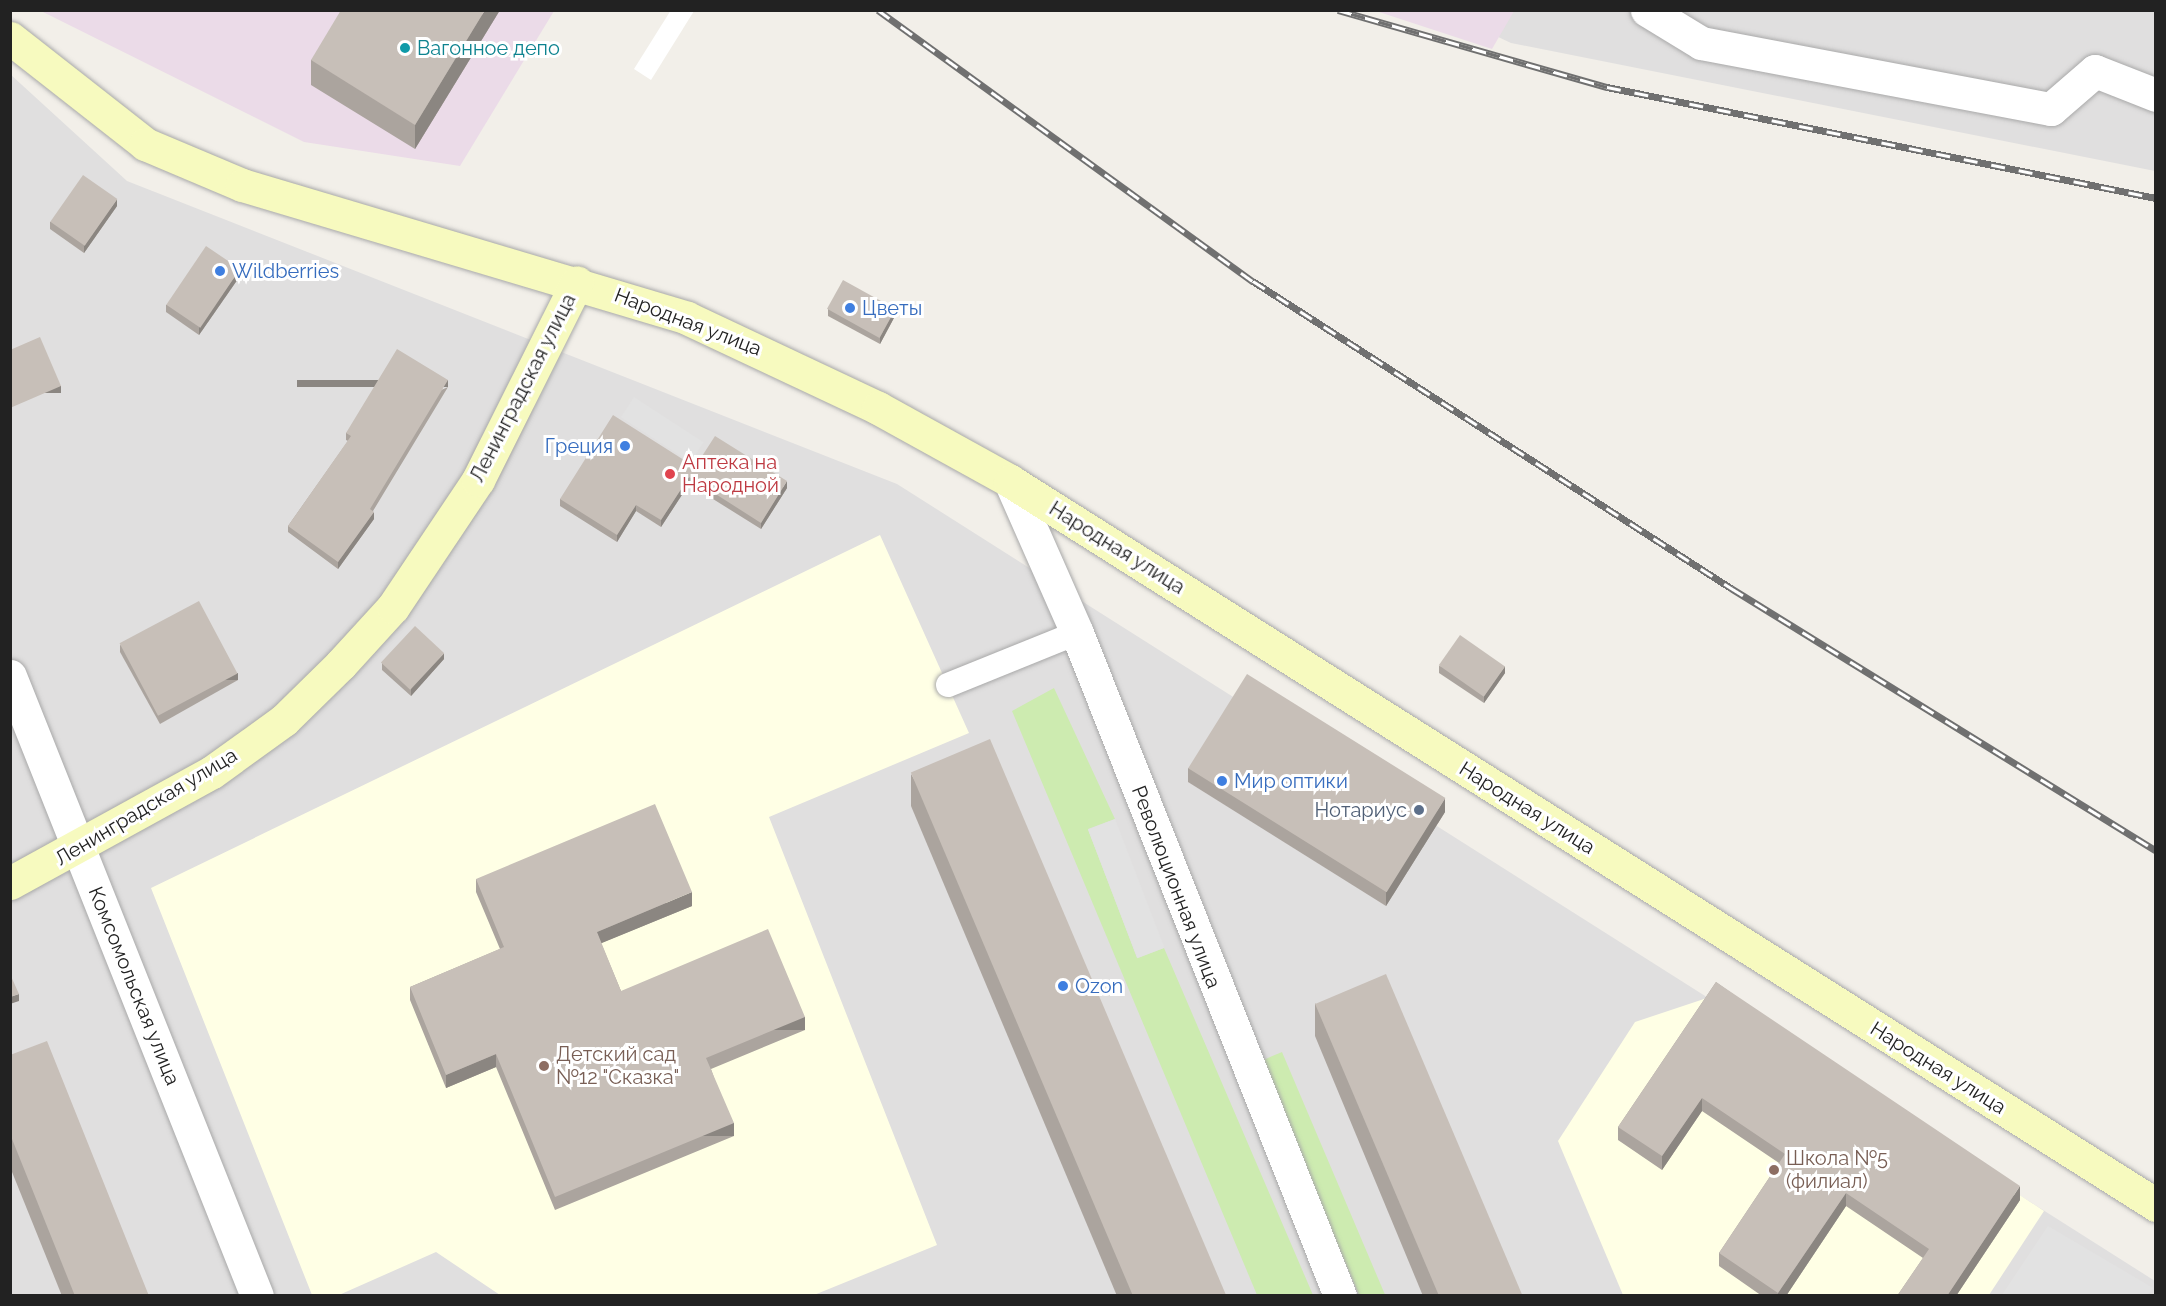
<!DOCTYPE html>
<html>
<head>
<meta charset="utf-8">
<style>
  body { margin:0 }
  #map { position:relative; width:2166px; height:1306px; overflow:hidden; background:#f2efe9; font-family:Raleway,sans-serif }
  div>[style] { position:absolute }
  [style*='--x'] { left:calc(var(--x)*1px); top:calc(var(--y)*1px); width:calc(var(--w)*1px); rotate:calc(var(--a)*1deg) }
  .residential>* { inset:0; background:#e0dfdf }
  .industrial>* { inset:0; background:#ebdbe8 }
  .education>* { inset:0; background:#ffffe5 }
  .grass>* { inset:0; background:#cdebb0; transform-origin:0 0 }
  .parking>* { inset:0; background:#e2e2e2; transform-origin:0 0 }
  .pier>* { inset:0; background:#fff }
  .roads { filter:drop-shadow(0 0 2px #a9a9a9) drop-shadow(0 0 2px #a9a9a9) }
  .lane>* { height:24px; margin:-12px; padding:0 12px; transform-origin:12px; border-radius:12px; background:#fff }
  .street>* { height:33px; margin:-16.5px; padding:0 16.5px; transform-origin:16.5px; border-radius:16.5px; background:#fff }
  .secondary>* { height:33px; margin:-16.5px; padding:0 16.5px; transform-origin:16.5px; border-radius:16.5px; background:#f7fabf }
  .rail>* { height:7px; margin-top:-3.5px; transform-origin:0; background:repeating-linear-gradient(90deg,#fff 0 14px,#707070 0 28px); box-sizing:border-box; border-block:2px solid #707070 }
  .wall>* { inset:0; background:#aba49e }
  .shaded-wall>* { inset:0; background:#8b8681; transform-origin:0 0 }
  .building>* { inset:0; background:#c7bfb8; transform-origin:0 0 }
  .dots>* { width:16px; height:16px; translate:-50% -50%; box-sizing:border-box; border:3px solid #fff; border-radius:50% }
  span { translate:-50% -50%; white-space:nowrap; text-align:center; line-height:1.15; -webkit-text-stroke:6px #fff; paint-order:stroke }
  .culture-label { font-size:20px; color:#0d838f }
  .left { translate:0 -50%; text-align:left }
  .shop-label { font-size:20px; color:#366cbe }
  .right { translate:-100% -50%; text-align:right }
  .street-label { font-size:20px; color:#222 }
  .health-label { font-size:20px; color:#be3a42 }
  .service-label { font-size:20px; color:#4e5e75 }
  .education-label { font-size:20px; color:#785e54 }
  .frame { position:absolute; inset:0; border:12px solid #222; pointer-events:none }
</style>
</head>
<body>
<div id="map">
  <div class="residential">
    <div style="clip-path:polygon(1443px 11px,2155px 11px,2155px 171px,1511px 43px)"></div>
    <div style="clip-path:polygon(10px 74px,127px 181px,897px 484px,2155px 1281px,2155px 1295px,11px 1295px)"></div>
  </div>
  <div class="industrial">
    <div style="clip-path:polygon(41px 11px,554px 11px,460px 166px,304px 142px)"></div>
    <div style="clip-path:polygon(1376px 11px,1514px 11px,1492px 49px)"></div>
  </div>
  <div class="education">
    <div style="clip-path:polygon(880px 535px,969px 733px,769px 817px,937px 1245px,814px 1295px,500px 1295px,436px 1252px,339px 1295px,312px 1295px,151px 888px)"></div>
    <div style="clip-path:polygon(1716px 995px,2044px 1211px,1989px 1295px,1623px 1295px,1558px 1141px,1635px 1022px)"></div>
  </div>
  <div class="grass">
    <div style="clip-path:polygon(1054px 688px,1115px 819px,1088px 829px,1137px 958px,1164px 948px,1313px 1295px,1257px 1295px,1012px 711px)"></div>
    <div style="left:1282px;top:1052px;width:263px;height:24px;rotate:67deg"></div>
  </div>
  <div class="parking">
    <div style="left:634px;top:397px;width:83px;height:24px;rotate:33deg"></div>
    <div style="left:1115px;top:819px;width:138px;height:29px;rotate:69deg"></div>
    <div style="clip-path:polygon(2048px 1226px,2153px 1288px,2147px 1296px,2002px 1295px)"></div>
  </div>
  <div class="pier">
    <div style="clip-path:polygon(671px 10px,694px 11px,651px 80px,634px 69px)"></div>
  </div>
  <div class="roads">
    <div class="lane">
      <div style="--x:948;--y:685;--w:139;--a:-22"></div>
    </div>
    <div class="street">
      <div style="--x:1647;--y:10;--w:63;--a:31.4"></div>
      <div style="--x:1701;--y:43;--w:356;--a:10.7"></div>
      <div style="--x:2051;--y:109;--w:58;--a:-40.8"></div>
      <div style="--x:2095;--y:71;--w:66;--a:21.5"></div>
      <div style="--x:1010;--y:481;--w:166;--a:66.2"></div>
      <div style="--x:1077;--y:633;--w:713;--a:68.36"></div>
      <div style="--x:10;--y:676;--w:667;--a:68.28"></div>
    </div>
    <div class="secondary">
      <div style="--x:10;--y:38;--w:172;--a:38.1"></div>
      <div style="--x:145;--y:144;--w:105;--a:22.9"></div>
      <div style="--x:242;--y:185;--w:464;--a:16.6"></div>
      <div style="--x:687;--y:318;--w:211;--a:25.2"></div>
      <div style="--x:878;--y:408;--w:151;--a:28.9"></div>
      <div style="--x:1010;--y:481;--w:1356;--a:32.28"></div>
      <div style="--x:10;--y:883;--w:230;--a:-28.8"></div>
      <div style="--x:212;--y:772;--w:89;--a:-35.8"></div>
      <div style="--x:284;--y:720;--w:80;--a:-44.5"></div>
      <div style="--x:341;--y:664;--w:77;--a:-47.6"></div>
      <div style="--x:393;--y:607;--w:153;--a:-56.2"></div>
      <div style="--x:478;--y:480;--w:221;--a:-63.4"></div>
    </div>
  </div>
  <div class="rail">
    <div style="--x:878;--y:10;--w:463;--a:35.9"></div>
    <div style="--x:1253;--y:281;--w:568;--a:32.71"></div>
    <div style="--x:1731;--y:588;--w:499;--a:31.7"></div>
    <div style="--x:1338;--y:10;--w:280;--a:16"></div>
    <div style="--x:1607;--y:87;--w:560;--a:11.43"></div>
  </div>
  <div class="wall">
    <div style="clip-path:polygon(500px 10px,415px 149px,311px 85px,311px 60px)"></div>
    <div style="clip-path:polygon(117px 206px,84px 253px,50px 229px,50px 222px)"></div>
    <div style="clip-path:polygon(240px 276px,199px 335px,166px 312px,166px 305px)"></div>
    <div style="clip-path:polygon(828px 309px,895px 316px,880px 344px,828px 316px)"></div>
    <div style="clip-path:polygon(448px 387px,373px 511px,374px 519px,338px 569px,288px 532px,288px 526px,348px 441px,346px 440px,346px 433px)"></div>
    <div style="clip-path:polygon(695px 467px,787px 488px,761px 529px,689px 484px,661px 527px,636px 511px,617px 542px,560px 506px,560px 499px)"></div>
    <div style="clip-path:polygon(120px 645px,238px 680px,160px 724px,120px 652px)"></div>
    <div style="clip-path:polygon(444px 659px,411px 696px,382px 670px,382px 663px)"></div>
    <div style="clip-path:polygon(1439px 666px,1505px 673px,1484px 703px,1439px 673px)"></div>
    <div style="clip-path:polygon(1188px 768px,1445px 812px,1386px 906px,1188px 782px)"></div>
    <div style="clip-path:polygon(911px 774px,1223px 1296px,1117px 1296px,911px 806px)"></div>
    <div style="clip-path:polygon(476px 879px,692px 906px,601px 943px,621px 991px,805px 1030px,711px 1069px,734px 1136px,555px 1210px,496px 1067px,446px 1088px,410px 1000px,410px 987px,500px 949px,476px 892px)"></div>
    <div style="clip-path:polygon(1716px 982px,2020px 1200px,1956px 1296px,1897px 1296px,1923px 1258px,1846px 1206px,1786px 1296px,1762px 1296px,1719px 1266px,1719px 1253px,1779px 1163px,1702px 1111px,1662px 1170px,1618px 1140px,1618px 1127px)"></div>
    <div style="clip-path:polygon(1315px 1003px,1520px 1296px,1423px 1296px,1315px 1036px)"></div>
    <div style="clip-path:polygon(10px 1055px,149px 1296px,62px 1296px,10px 1167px)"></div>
  </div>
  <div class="shaded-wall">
    <div style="clip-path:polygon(485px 10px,500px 10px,415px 149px,415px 125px)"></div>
    <div style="clip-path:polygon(117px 199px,117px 206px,84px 253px,84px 246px)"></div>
    <div style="clip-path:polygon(240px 269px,240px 276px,199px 335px,199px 328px)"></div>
    <div style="clip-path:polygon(895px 309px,895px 316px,880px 344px,880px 337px)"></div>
    <div style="left:448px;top:380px;width:7px;height:151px;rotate:90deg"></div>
    <div style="left:61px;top:386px;width:7px;height:56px;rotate:90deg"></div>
    <div style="clip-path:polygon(689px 477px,689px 484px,661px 527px,661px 520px)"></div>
    <div style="clip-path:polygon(787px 481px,787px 488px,761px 529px,761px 523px)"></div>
    <div style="clip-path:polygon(636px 505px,636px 511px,617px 542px,617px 535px)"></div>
    <div style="clip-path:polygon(374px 512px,374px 519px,338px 569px,338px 562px)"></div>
    <div style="clip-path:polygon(444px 653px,444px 659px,411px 696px,411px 689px)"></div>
    <div style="clip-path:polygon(1505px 666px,1505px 673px,1484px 703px,1484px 696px)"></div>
    <div style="left:238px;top:673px;width:7px;height:90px;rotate:90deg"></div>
    <div style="clip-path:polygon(1445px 798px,1445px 812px,1386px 906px,1386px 892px)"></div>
    <div style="clip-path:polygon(692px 892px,692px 906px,597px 945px,597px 932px)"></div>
    <div style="clip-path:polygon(19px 994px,19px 1001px,10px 1004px,10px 997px)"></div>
    <div style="left:805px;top:1017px;width:13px;height:107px;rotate:90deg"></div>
    <div style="clip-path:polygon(496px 1054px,496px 1067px,446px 1088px,446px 1075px)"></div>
    <div style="clip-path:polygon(1702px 1098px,1702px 1111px,1662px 1170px,1662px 1156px)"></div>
    <div style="left:734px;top:1123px;width:13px;height:194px;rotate:90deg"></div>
    <div style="clip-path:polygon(2020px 1186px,2020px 1200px,1956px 1296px,1947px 1296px)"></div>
    <div style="clip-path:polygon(1846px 1193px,1846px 1206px,1786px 1296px,1778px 1296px,1778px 1293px)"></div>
  </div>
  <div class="building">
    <div style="clip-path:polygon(341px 10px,485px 10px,415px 125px,311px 60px)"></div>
    <div style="left:83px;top:175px;width:42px;height:57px;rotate:35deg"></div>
    <div style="left:206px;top:246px;width:41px;height:71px;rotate:34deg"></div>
    <div style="left:843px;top:280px;width:60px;height:33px;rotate:29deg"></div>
    <div style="clip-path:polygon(40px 337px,61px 386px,10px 408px,10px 350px)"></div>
    <div style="clip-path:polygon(397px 349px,448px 380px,370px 509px,374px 512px,338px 562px,288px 526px,351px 436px,346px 433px)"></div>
    <div style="clip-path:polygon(613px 415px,695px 467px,715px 436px,787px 481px,761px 523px,689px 477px,661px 520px,636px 505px,617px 535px,560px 499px)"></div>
    <div style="left:199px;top:601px;width:82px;height:90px;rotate:62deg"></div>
    <div style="left:415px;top:626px;width:40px;height:50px;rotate:43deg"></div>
    <div style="left:1460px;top:635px;width:55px;height:37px;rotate:35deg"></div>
    <div style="left:1247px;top:674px;width:234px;height:111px;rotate:32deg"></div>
    <div style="left:990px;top:739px;width:604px;height:86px;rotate:67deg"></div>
    <div style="clip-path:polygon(655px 804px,692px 892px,597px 932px,621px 991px,768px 929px,805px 1017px,706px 1058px,734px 1123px,555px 1197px,496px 1054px,446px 1075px,410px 987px,504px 947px,476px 879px)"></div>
    <div style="clip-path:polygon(10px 974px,19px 994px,10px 997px)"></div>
    <div style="left:1386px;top:974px;width:349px;height:77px;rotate:67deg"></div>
    <div style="clip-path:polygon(1716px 982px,2020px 1186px,1947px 1296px,1897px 1296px,1929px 1249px,1846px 1193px,1778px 1293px,1719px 1253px,1785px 1154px,1702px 1098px,1662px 1156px,1618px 1127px)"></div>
    <div style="clip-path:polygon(47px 1041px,149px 1296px,75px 1296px,10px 1134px,10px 1055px)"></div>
  </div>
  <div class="dots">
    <div style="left:405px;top:48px;background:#0f9aa8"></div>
    <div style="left:220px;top:271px;background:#3f7fe0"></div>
    <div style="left:850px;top:308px;background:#3f7fe0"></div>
    <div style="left:625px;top:446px;background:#3f7fe0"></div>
    <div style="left:670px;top:474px;background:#e0444e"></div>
    <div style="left:1222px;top:781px;background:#3f7fe0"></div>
    <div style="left:1419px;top:810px;background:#5c6f8a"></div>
    <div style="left:1063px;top:986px;background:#3f7fe0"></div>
    <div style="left:544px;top:1066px;background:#8d6e63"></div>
    <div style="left:1774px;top:1170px;background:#8d6e63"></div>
  </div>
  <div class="culture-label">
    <span class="left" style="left:417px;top:48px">Вагонное депо</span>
  </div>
  <div class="shop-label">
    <span class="left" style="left:232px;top:271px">Wildberries</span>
    <span class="left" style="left:862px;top:308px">Цветы</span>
    <span class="right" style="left:613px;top:446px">Греция</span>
    <span class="left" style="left:1234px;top:781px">Мир оптики</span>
    <span class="left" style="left:1075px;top:986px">Ozon</span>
  </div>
  <div class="street-label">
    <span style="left:688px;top:322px;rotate:21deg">Народная улица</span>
    <span style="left:523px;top:388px;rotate:-63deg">Ленинградская улица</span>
    <span style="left:1117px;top:548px;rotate:32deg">Народная улица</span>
    <span style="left:146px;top:807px;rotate:-31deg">Ленинградская улица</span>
    <span style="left:1527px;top:808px;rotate:32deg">Народная улица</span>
    <span style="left:1176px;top:887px;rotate:69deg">Революционная улица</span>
    <span style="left:134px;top:986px;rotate:68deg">Комсомольская улица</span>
    <span style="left:1938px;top:1068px;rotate:32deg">Народная улица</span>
  </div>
  <div class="health-label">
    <span class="left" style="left:682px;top:474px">Аптека на<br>Народной</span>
  </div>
  <div class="service-label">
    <span class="right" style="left:1407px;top:810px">Нотариус</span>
  </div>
  <div class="education-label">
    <span class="left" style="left:556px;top:1066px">Детский сад<br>№12 "Сказка"</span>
    <span class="left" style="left:1786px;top:1170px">Школа №5<br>(филиал)</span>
  </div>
  <div class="frame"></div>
</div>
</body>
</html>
